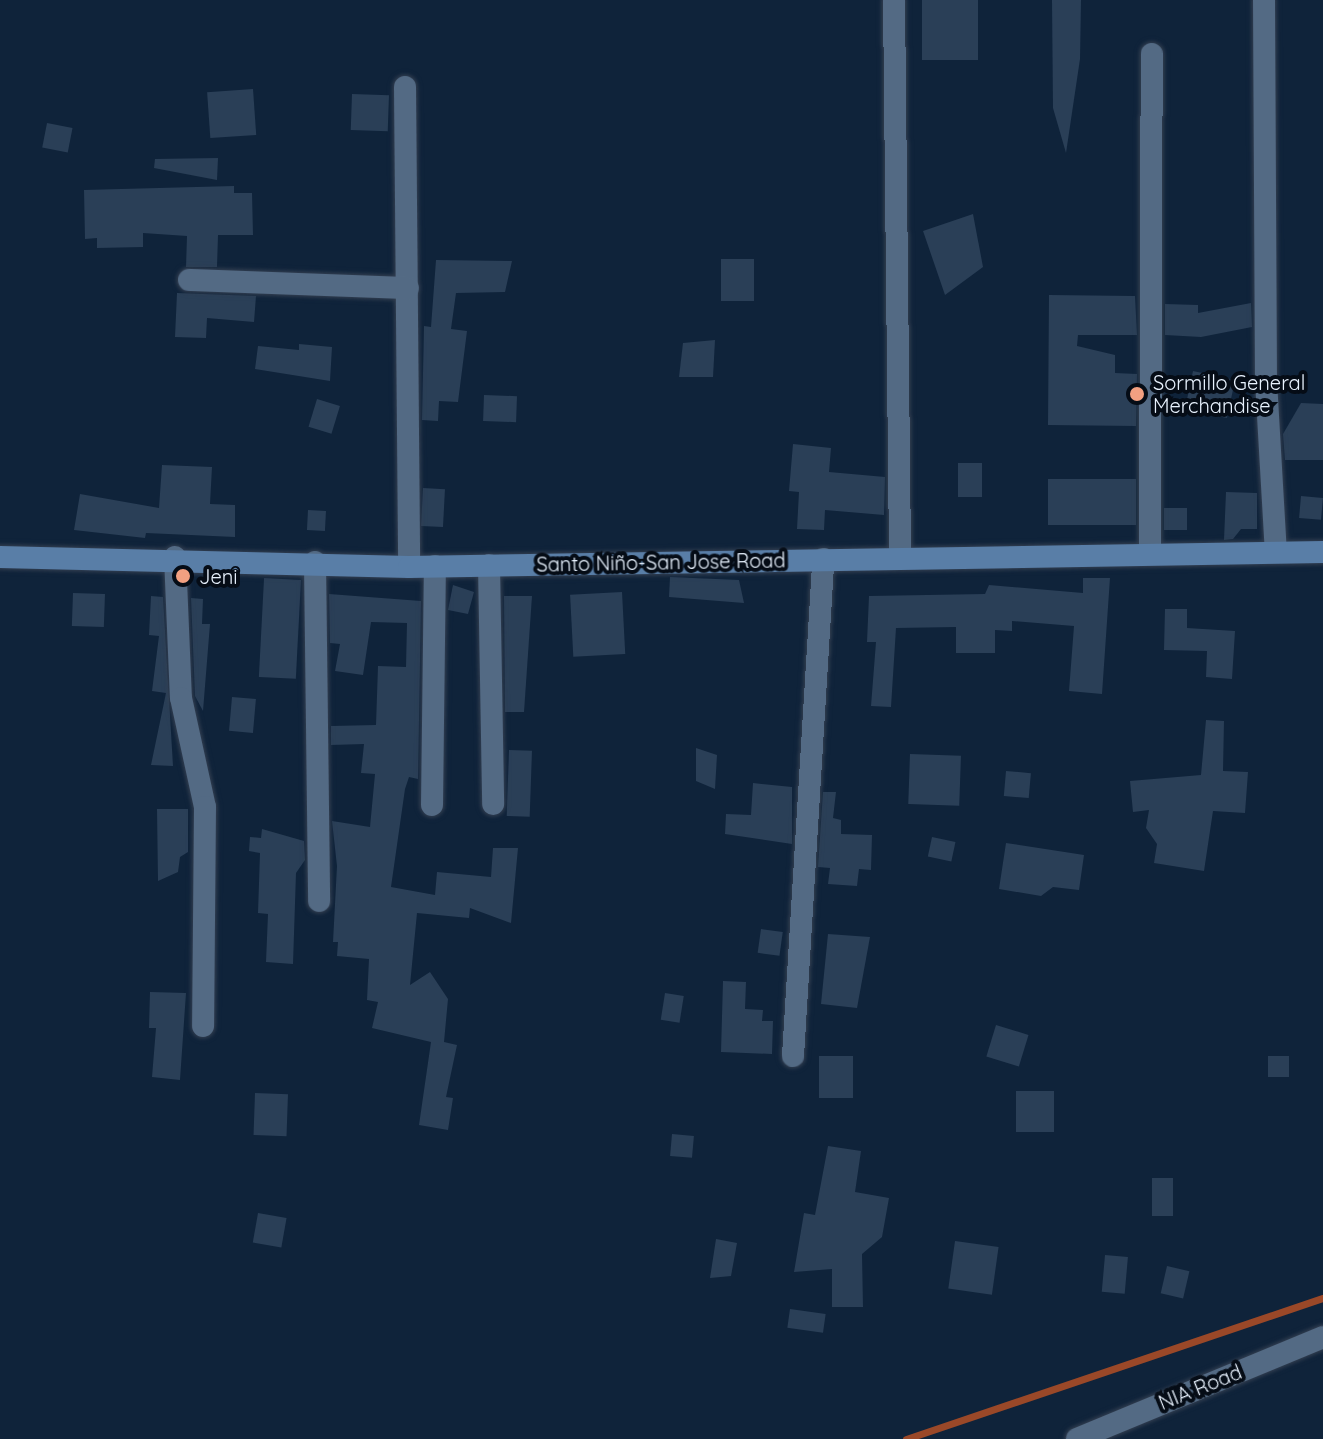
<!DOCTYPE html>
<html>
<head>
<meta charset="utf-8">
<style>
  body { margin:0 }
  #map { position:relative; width:1323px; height:1439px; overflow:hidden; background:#0f233a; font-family:Quicksand,sans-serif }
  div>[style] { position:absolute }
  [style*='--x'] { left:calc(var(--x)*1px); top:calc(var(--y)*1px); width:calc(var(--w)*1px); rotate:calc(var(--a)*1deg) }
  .stream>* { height:7px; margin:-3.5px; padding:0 3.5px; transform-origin:3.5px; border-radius:3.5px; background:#9a4828 }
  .building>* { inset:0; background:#2a3f57; transform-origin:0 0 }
  .roads { filter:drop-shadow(0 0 2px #333f51) drop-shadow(0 0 2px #333f51) }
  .minor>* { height:22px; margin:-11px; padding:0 11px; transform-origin:11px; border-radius:11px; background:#536a84 }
  .secondary>* { height:22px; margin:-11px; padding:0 11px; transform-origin:11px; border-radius:11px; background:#597ea7 }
  .dots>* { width:22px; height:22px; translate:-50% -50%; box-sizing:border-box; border:4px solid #050c16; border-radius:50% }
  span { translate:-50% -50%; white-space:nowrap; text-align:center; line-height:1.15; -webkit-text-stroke:8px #050c16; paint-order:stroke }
  .poi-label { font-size:20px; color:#e8f2fe }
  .left { translate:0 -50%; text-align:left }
  .street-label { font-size:20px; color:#e8f2fe }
</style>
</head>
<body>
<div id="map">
  <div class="stream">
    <div style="--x:906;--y:1439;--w:440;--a:-18.7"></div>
  </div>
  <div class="building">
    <div style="left:922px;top:0;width:56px;height:60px"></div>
    <div style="clip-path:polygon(1052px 0,1081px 0,1080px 59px,1066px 153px,1053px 108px)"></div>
    <div style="left:253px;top:89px;width:46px;height:46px;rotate:86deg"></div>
    <div style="left:352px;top:94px;width:37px;height:36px;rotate:2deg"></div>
    <div style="left:47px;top:123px;width:26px;height:25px;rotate:11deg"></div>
    <div style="clip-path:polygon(218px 158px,217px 180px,154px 168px,155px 159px)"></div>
    <div style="clip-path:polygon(234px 186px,234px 193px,252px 193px,253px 235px,218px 235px,217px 267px,186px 267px,187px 236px,143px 233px,143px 247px,97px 248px,97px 238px,85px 239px,84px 190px)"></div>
    <div style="clip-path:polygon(973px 214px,983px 267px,945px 295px,923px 231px)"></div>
    <div style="left:721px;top:259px;width:33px;height:42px"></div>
    <div style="clip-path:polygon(436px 260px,512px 261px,505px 292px,456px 293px,451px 329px,467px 331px,458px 402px,439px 401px,438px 421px,422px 420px,424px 326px,431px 327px)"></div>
    <div style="clip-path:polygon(177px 293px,256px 296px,254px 322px,207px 318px,206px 338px,175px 337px)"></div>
    <div style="clip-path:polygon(1049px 295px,1135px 296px,1137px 335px,1078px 335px,1077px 346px,1115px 355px,1115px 373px,1137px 374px,1136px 426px,1048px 425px)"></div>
    <div style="clip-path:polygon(1251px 303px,1252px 327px,1201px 337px,1165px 335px,1165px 304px,1198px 305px,1198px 313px)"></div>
    <div style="clip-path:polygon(715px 340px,713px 377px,679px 377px,683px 343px)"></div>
    <div style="clip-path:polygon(299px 344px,332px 347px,330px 381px,255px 369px,258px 346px,299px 350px)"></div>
    <div style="left:1193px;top:371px;width:43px;height:39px;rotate:12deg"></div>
    <div style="left:484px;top:395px;width:33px;height:26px;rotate:2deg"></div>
    <div style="left:317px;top:399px;width:24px;height:29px;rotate:17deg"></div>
    <div style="clip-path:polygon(1301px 403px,1323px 404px,1323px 460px,1285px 460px,1283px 434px)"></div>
    <div style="clip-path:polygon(793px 444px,831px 448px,829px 472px,885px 477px,884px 515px,825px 510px,824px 530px,797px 529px,799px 492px,789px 491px)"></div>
    <div style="left:958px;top:463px;width:24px;height:34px"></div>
    <div style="clip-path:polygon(162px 465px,212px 467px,210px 504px,235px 505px,235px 537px,146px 533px,145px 538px,74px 530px,80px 494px,159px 508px)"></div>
    <div style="left:1048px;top:479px;width:88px;height:46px"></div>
    <div style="left:423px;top:488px;width:22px;height:38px;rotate:3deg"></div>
    <div style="clip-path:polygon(1226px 492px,1257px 493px,1257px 529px,1241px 529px,1233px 539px,1224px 540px)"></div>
    <div style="left:1301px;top:496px;width:22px;height:22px;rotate:5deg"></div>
    <div style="left:1164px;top:508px;width:23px;height:22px"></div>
    <div style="left:308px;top:510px;width:18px;height:20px;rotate:3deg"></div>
    <div style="clip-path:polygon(670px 577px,739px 580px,744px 603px,669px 597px)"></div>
    <div style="clip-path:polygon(1083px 578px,1110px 578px,1102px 694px,1069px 691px,1074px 626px,1012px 621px,1012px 631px,995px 630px,995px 653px,956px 653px,956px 627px,896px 628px,891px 707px,871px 706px,876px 642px,867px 642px,869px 596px,985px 594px,989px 585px,1083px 593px)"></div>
    <div style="left:301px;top:580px;width:99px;height:37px;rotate:93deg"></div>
    <div style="clip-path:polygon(453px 585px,474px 592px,468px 614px,448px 610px)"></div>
    <div style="left:622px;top:592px;width:62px;height:52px;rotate:87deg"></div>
    <div style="left:73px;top:593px;width:32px;height:33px;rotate:2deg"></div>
    <div style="clip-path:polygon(329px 594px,421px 601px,418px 779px,409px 777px,405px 789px,391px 887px,435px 895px,437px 872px,491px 877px,493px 848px,518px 848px,511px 923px,470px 908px,469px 918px,417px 913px,410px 985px,430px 972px,448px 999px,444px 1042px,457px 1045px,446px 1097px,453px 1098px,448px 1130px,419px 1125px,431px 1042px,372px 1028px,378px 1002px,367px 1000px,369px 959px,337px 956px,338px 942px,333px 942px,337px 866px,332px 821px,370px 827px,375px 774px,361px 773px,364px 744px,331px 745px,331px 726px,376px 725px,378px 666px,406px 667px,407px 623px,371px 622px,363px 675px,335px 671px,340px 644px,330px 643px)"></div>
    <div style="clip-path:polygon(151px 596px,163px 597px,173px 766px,151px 765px,166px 693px,152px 691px,159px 636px,149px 635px)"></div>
    <div style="clip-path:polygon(504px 596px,532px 596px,524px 712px,505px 712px)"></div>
    <div style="clip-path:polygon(191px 598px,203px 599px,202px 624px,210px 624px,203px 711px,195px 696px)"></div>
    <div style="clip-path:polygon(1165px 609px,1187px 609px,1187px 628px,1235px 631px,1232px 679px,1206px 677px,1207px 651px,1164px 650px)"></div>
    <div style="left:232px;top:697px;width:24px;height:34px;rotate:5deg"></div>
    <div style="clip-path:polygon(1206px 720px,1224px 721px,1223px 771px,1248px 772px,1245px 813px,1213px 811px,1204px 871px,1154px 863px,1157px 844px,1146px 828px,1149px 810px,1133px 812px,1130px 781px,1201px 775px)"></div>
    <div style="clip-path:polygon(696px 748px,717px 755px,715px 789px,696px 781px)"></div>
    <div style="left:509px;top:750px;width:23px;height:66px;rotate:2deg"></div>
    <div style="left:910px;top:754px;width:51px;height:50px;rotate:2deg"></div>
    <div style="left:1006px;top:771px;width:25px;height:25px;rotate:5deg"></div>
    <div style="clip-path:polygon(753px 783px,792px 787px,792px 844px,725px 834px,726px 814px,751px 815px)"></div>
    <div style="clip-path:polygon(823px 792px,836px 792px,833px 818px,841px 820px,841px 834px,872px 835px,871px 870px,859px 869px,857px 886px,828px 884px,830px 868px,818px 867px)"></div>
    <div style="clip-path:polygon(157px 809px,188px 809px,188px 852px,180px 857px,178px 872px,158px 881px)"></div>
    <div style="clip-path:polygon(262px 829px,304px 841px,305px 860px,296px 873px,293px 964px,266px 962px,268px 914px,258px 913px,260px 853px,249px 851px,250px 837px,261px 838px)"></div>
    <div style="left:932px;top:837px;width:24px;height:20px;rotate:12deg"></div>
    <div style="clip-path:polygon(1006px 843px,1084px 855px,1079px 890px,1053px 887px,1041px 896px,999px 889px)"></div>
    <div style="left:761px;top:929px;width:22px;height:24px;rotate:8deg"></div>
    <div style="clip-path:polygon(828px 934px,870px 937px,857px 1008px,821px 1004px)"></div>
    <div style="clip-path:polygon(723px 981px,746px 982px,745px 1009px,763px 1010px,762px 1021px,773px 1021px,772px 1054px,721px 1052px)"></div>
    <div style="clip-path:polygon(150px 992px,186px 993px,180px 1080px,152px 1077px,156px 1028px,149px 1028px)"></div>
    <div style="left:665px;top:993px;width:19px;height:27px;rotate:9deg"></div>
    <div style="left:996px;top:1025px;width:34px;height:33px;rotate:17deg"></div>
    <div style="left:819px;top:1056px;width:34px;height:42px"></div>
    <div style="left:1289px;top:1056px;width:21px;height:21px;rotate:90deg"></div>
    <div style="left:1016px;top:1091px;width:38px;height:41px"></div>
    <div style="left:255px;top:1093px;width:33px;height:42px;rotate:2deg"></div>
    <div style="left:672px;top:1134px;width:22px;height:22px;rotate:5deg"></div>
    <div style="clip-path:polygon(828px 1146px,861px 1151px,855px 1192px,889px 1198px,882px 1237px,862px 1254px,863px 1307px,832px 1307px,832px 1269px,794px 1272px,804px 1213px,815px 1215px)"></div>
    <div style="left:1152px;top:1178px;width:21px;height:38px"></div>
    <div style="left:258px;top:1213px;width:29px;height:30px;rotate:10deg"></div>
    <div style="clip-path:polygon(716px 1239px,737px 1243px,731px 1276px,710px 1278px)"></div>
    <div style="left:955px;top:1241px;width:44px;height:48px;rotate:8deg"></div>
    <div style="left:1105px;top:1255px;width:23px;height:37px;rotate:5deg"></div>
    <div style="left:1167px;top:1266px;width:23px;height:28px;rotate:13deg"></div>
    <div style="left:790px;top:1309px;width:36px;height:19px;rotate:8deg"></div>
  </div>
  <div class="roads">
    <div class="minor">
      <div style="--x:894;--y:0;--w:558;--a:89.38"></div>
      <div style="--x:1264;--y:0;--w:381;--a:89.7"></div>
      <div style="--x:1266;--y:381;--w:171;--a:86.7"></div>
      <div style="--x:405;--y:87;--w:480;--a:89.5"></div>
      <div style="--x:189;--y:280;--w:219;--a:2.1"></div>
      <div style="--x:1150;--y:553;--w:499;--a:-89.8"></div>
      <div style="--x:175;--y:557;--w:141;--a:87.6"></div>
      <div style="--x:181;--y:698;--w:112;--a:77.6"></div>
      <div style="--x:205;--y:807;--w:219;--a:90.5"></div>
      <div style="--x:315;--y:562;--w:339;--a:89.3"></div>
      <div style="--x:489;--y:565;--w:239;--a:89"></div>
      <div style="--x:432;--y:805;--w:239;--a:-89.3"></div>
      <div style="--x:793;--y:1056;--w:498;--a:-86.5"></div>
      <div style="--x:1077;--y:1439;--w:266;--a:-22.5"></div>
    </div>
    <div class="secondary">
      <div style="--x:0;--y:557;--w:409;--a:1.4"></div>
      <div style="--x:409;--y:567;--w:914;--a:-0.94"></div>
    </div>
  </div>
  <div class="dots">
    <div style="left:1137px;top:394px;background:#f2a081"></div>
    <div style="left:183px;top:576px;background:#f2a081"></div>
  </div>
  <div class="poi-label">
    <span class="left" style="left:1153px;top:394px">Sormillo General<br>Merchandise</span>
    <span class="left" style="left:199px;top:576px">Jeni</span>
  </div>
  <div class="street-label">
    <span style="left:661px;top:562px;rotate:-1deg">Santo Niño-San Jose Road</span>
    <span style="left:1200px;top:1387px;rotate:-22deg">NIA Road</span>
  </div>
</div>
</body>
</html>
